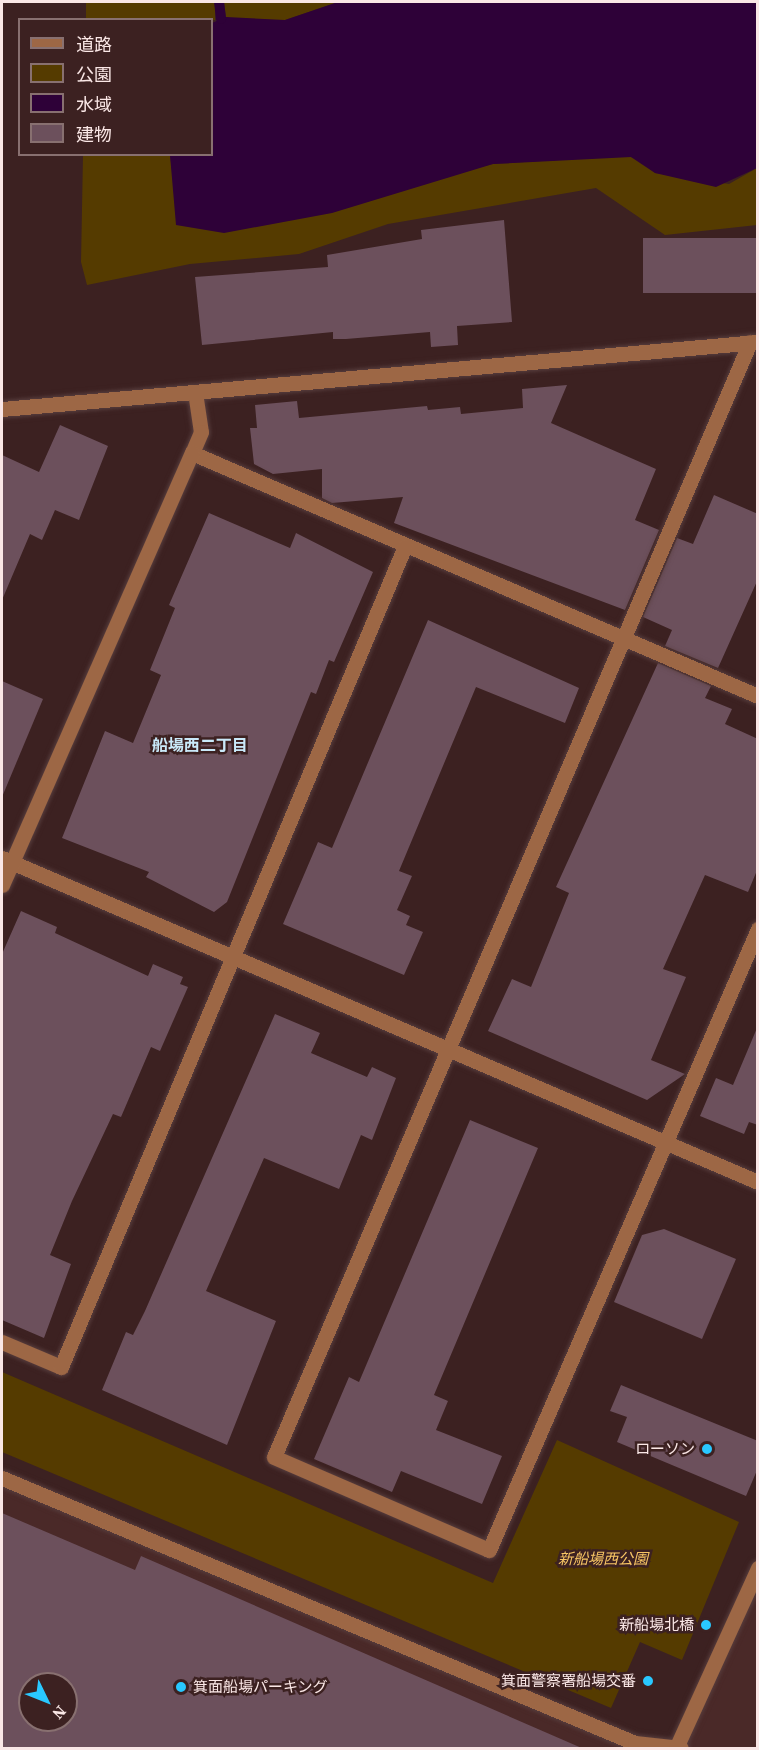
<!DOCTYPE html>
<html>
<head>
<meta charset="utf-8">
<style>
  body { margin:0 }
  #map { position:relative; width:759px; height:1750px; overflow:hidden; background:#3c2121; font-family:"Source Serif 4","Noto Sans JP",serif }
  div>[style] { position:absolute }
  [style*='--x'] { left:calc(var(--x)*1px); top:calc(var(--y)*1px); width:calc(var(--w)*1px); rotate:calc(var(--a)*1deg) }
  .built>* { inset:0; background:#4a2928 }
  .green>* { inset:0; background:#553b00; transform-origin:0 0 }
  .water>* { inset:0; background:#2e0138 }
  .stream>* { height:10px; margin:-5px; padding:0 5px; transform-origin:5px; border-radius:5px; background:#2e0138 }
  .building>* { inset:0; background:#6c505c; transform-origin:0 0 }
  .roads { filter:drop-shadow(0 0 2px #573d3d) drop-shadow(0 0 2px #573d3d) }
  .minor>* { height:15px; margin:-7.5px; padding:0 7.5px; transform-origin:7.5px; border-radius:7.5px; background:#9d6745 }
  .dots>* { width:16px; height:16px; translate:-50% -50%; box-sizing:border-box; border:3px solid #3c2121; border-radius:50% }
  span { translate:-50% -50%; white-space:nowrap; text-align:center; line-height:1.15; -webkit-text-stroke:5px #3c2121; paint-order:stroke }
  .poi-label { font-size:15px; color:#fae7e6 }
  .right { translate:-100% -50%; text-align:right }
  .left { translate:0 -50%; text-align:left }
  .park-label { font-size:15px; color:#f7c564; font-style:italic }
  .neighbourhood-label { font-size:16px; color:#c9e9f9; font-weight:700 }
  .frame { position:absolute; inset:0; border:3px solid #fae7e6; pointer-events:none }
  .legend { position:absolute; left:18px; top:18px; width:195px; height:138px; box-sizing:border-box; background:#3c2121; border:2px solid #887070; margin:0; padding:8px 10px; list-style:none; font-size:18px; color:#fae7e6 }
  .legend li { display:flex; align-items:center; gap:12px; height:30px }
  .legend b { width:30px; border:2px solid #887070 }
  .north { position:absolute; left:18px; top:1672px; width:60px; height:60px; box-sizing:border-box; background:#3c2121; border:2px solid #887070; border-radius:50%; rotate:133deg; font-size:16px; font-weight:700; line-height:24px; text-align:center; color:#fae7e6 }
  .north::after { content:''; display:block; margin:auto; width:21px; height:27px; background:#29c8ff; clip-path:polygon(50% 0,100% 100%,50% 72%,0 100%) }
</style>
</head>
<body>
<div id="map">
  <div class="built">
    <div style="clip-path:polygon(evenodd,2px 1478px,635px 1743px,677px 1747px,757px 1568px,757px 1748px,2px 1748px,2px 1478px,30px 1684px,66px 1684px,66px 1720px,30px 1720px,30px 1684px)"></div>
  </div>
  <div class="green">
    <div style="left:86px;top:2px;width:129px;height:18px"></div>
    <div style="clip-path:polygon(224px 2px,338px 2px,285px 20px,235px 20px,226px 17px)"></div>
    <div style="clip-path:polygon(83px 155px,170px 155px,175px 194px,201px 226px,212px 228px,493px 164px,626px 156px,639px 159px,655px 173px,729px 184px,757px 168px,757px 225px,665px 235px,596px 188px,388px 224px,299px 254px,190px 264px,87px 285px,81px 262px)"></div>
    <div style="clip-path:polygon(2px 1372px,493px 1583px,557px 1440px,739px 1522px,682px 1660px,640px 1642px,611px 1708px,2px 1452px)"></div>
  </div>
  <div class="water">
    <div style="clip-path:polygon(338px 2px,757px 2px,757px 168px,716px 187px,655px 173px,631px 157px,493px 164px,332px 213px,224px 233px,176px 225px,170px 155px,212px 154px,212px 23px,226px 17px,285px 20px)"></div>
  </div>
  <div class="stream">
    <div style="--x:219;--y:2;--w:17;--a:83"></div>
  </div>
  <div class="building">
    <div style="clip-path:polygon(504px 220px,512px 322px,457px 326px,458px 345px,431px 347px,430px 332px,346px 339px,333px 339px,333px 332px,202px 345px,195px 277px,328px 267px,327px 255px,422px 239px,421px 230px)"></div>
    <div style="left:758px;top:238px;width:55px;height:115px;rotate:90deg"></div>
    <div style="clip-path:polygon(567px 385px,551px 423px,656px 469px,635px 520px,659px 530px,625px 610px,394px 523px,403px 497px,332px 503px,322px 498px,322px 469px,273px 474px,254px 464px,250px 428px,257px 428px,255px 405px,297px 401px,299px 418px,427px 406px,428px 410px,460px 407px,461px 414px,523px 408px,522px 389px)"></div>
    <div style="clip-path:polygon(60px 425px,108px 446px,79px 520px,55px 510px,42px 540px,30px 534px,2px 600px,2px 455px,39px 472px)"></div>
    <div style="clip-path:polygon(714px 495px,758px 514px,758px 579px,718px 668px,665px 646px,672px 630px,643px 617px,677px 538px,693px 544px)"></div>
    <div style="clip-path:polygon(209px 513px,290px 548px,296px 533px,373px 572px,334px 662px,329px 660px,316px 694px,311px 692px,227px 902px,214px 912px,146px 877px,149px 872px,62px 838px,105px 731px,133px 743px,161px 675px,150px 670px,175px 608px,169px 605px)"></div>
    <div style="clip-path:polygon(428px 620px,579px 688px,565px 723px,476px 687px,399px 871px,412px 876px,397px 910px,410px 916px,406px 925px,423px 932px,404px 975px,283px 924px,318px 842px,332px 848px)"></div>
    <div style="clip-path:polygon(658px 663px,711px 686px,705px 698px,732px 709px,725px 724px,758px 739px,758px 868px,748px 892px,705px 875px,663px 969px,686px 977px,651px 1060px,685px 1074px,647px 1100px,488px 1031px,512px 979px,531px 987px,569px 893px,556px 887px)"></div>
    <div style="clip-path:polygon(2px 681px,43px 699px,2px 797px)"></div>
    <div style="clip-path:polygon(21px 911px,57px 927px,55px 933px,148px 976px,153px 964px,183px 977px,180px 984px,188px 987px,160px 1051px,151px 1047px,121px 1117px,113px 1114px,72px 1201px,50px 1255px,71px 1264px,44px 1338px,2px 1320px,2px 954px)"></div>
    <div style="clip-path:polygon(275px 1014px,320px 1033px,311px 1053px,367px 1077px,372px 1067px,396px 1078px,372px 1140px,361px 1135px,339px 1189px,264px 1158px,206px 1291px,276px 1321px,227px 1445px,102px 1390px,126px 1332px,133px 1335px,145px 1311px)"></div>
    <div style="clip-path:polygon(757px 1028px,758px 1125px,749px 1122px,744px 1134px,700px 1116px,716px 1078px,733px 1085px)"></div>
    <div style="clip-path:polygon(470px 1120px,538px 1148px,434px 1395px,448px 1401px,436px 1430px,502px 1456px,482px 1504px,401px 1471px,392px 1492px,314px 1459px,349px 1377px,359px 1382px)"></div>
    <div style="clip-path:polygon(664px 1229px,736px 1259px,702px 1339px,614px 1302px,642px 1235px)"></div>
    <div style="clip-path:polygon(621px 1385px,758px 1441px,758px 1468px,746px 1496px,617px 1442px,627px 1417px,610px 1411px)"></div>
    <div style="clip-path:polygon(evenodd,2px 1513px,135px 1570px,141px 1556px,584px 1749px,2px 1749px,2px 1513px,30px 1684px,66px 1684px,66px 1720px,30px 1720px,30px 1684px)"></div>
  </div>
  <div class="roads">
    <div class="minor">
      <div style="--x:750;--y:342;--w:1212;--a:113.12"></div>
      <div style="--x:274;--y:1457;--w:234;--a:23.4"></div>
      <div style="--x:489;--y:1550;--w:677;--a:-66.58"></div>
      <div style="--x:195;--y:392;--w:40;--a:81.5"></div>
      <div style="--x:201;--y:432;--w:23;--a:113"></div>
      <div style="--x:192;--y:453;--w:616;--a:23.24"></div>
      <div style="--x:2;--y:409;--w:758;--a:-5.07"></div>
      <div style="--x:2;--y:858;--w:823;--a:23.2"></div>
      <div style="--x:2;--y:885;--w:472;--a:-66.3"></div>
      <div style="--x:2;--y:1342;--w:64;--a:23"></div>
      <div style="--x:61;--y:1367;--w:890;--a:-67.27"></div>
      <div style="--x:2;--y:1478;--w:686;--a:22.72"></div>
      <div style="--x:635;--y:1743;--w:46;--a:6.2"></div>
      <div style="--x:676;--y:1748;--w:198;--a:-65.5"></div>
    </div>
  </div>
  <div class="dots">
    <div style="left:707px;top:1449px;background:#29c8ff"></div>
    <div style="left:706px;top:1625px;background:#29c8ff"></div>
    <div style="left:648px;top:1681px;background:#29c8ff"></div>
    <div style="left:181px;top:1687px;background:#29c8ff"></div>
  </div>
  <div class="poi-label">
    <span class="right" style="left:695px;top:1449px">ローソン</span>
    <span class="right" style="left:694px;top:1625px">新船場北橋</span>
    <span class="right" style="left:636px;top:1681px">箕面警察署船場交番</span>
    <span class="left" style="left:193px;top:1687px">箕面船場パーキング</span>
  </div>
  <div class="park-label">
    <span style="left:603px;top:1559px">新船場西公園</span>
  </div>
  <div class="neighbourhood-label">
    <span style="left:200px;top:745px">船場西二丁目</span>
  </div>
  <div class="frame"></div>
  <ul class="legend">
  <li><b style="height:8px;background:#9d6745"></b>道路</li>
  <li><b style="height:16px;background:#553b00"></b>公園</li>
  <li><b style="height:16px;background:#2e0138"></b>水域</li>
  <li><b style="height:16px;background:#6c505c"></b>建物</li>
  </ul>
  <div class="north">N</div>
</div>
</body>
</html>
